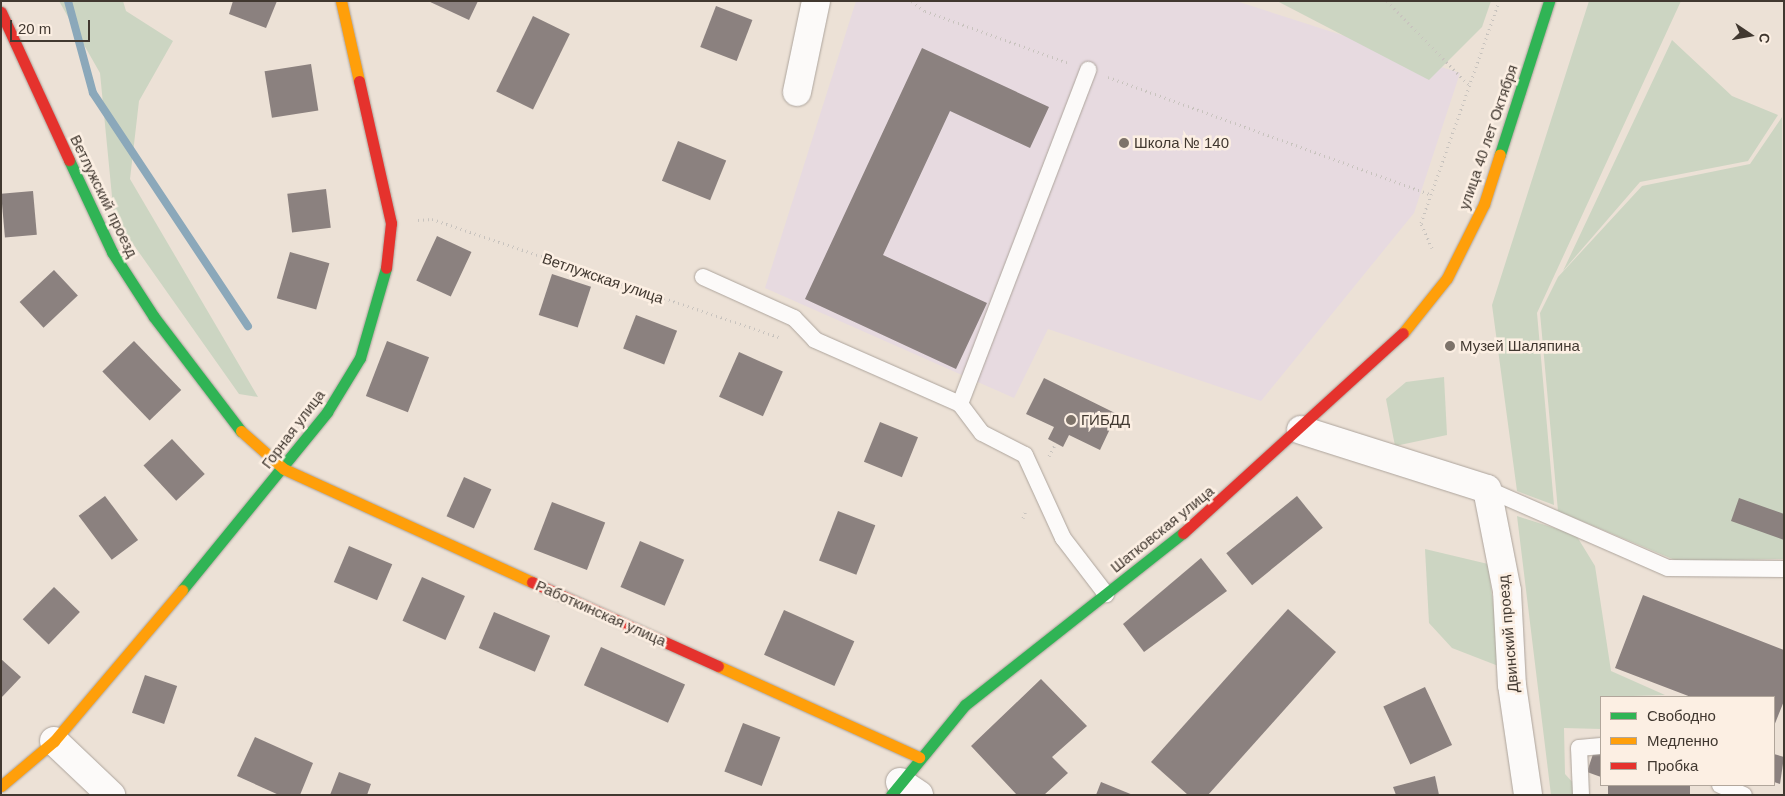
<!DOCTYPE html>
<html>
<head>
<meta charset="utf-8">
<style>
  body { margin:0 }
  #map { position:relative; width:1785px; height:796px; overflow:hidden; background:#ece1d6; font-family:Arial,sans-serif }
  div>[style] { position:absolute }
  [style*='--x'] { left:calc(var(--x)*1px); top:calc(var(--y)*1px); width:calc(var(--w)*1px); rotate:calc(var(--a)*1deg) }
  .education>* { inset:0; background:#e7dae0 }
  .green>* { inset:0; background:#ccd5c2 }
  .stream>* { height:8px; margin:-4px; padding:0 4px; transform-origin:4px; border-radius:4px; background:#8ba8ba }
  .building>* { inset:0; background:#8b817f; transform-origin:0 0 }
  .path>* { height:3px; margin-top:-1.5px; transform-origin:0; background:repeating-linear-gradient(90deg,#c8c3be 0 1px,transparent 0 5px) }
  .roads { filter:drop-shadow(0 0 1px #ada49c) drop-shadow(0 0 1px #ada49c) }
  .lane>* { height:16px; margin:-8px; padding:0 8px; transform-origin:8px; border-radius:8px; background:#fcfaf9 }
  .street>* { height:28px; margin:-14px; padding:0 14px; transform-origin:14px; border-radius:14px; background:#fcfaf9 }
  .fast>* { height:11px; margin:-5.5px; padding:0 5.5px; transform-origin:5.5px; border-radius:5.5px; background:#30b455 }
  .slow>* { height:11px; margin:-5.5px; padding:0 5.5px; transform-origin:5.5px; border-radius:5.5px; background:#ff9f0a }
  .jam>* { height:11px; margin:-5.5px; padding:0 5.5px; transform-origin:5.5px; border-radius:5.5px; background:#e5322d }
  .dots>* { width:14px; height:14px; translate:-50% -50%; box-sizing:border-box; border:2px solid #fcefe3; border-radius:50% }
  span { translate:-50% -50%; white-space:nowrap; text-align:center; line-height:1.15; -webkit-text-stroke:5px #fcefe3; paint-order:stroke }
  .street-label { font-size:15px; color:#413830 }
  .poi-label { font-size:15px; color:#413830 }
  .left { translate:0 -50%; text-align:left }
  .frame { position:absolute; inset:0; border:2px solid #413830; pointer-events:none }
  .legend { position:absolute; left:1600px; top:696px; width:175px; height:90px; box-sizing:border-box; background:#fcefe3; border:1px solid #b1a69b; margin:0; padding:6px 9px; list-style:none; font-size:15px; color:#413830 }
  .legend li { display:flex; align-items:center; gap:10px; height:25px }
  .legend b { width:25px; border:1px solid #b1a69b }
  .north { position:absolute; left:1725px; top:10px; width:50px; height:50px; -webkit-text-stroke:4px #fcefe3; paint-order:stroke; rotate:102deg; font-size:14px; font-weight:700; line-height:20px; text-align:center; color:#413830 }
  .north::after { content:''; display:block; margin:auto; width:18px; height:22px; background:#413830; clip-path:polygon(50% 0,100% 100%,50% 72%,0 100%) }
  .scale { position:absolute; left:10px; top:20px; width:80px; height:22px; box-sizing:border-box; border:2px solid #413830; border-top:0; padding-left:6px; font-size:15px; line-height:18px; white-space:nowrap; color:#413830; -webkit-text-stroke:4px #fcefe3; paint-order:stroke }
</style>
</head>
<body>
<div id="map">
  <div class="education">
    <div style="clip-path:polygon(856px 1px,1236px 1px,1460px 73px,1414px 213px,1261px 401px,1048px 329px,1014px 398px,765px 288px)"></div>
  </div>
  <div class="green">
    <div style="clip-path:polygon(59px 1px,123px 1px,126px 11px,173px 41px,139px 101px,130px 179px,258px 397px,239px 394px,114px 217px,100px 73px)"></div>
    <div style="clip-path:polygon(1277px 1px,1491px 1px,1482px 27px,1429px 80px)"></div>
    <div style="clip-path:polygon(1589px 1px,1681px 1px,1537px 313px,1554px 505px,1517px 491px,1492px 305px)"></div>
    <div style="clip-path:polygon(1672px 40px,1732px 96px,1778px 115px,1748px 161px,1640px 182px,1563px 271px)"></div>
    <div style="clip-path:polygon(1782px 117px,1784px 559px,1677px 561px,1558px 511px,1540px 313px,1558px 277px,1642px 186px,1750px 164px)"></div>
    <div style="clip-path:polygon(1444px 377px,1447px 435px,1395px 446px,1386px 399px,1406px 382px)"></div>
    <div style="clip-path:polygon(1517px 516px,1576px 535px,1595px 566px,1611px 671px,1665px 695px,1601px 697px,1601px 729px,1564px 728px,1565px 774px,1584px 795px,1551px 795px)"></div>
    <div style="clip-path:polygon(1425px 549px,1488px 564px,1501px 667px,1452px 648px,1429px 623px)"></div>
  </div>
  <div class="stream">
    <div style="--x:68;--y:1;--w:95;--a:74.8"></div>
    <div style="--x:93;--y:93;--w:280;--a:56.4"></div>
  </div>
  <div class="building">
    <div style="clip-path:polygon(233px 1px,277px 1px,266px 28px,229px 14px)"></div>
    <div style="clip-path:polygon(428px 1px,478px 1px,469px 20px)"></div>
    <div style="left:716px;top:6px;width:39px;height:44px;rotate:21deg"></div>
    <div style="left:533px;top:16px;width:41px;height:84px;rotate:26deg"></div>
    <div style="clip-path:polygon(922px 48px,1049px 107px,1030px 148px,950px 111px,883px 255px,987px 303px,956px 369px,805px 299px)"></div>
    <div style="left:311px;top:64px;width:47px;height:47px;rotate:81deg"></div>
    <div style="left:678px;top:141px;width:52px;height:43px;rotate:22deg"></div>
    <div style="left:326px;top:189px;width:39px;height:39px;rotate:83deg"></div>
    <div style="left:33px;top:191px;width:44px;height:32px;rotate:85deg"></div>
    <div style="left:437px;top:236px;width:38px;height:49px;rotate:25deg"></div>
    <div style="left:290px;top:252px;width:41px;height:48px;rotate:16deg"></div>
    <div style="left:54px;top:270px;width:35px;height:47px;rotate:47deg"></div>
    <div style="left:552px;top:274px;width:41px;height:43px;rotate:18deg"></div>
    <div style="left:636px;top:315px;width:44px;height:36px;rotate:21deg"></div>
    <div style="left:134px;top:341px;width:68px;height:44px;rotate:46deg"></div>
    <div style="left:387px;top:341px;width:45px;height:59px;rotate:21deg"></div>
    <div style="left:739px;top:352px;width:48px;height:49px;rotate:24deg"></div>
    <div style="clip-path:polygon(1044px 378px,1117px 414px,1100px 450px,1069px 435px,1063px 447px,1048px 439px,1054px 427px,1026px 414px)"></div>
    <div style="left:880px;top:422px;width:41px;height:43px;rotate:22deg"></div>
    <div style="left:172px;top:439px;width:48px;height:39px;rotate:47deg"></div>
    <div style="left:464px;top:477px;width:30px;height:43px;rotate:24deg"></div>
    <div style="left:105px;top:496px;width:55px;height:33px;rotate:53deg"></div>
    <div style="left:1297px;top:496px;width:41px;height:91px;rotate:51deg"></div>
    <div style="clip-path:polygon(1739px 498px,1784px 514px,1784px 540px,1731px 521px)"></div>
    <div style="left:552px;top:502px;width:57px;height:51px;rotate:21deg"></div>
    <div style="left:838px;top:511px;width:40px;height:53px;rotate:21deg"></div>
    <div style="left:640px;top:541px;width:48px;height:50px;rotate:23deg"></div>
    <div style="left:349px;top:546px;width:47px;height:39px;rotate:23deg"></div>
    <div style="clip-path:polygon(1201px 558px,1227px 591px,1144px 652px,1123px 624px)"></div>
    <div style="left:422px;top:577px;width:47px;height:48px;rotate:24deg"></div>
    <div style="left:54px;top:587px;width:36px;height:45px;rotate:44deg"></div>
    <div style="clip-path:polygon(1643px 595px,1784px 650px,1784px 701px,1774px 726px,1774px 697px,1691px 697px,1615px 668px)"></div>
    <div style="clip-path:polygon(1288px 609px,1336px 652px,1208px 795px,1188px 795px,1151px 762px)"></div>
    <div style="left:784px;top:610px;width:77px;height:49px;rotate:24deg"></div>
    <div style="left:494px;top:612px;width:61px;height:39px;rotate:23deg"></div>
    <div style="left:601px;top:647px;width:92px;height:42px;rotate:24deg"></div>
    <div style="clip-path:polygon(1px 659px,21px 677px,1px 698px)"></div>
    <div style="left:145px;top:675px;width:34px;height:40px;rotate:19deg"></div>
    <div style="clip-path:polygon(1041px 679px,1087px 726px,1052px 757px,1068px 773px,1044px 795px,1017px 795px,971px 746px)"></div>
    <div style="left:1425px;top:687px;width:64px;height:46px;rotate:65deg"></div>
    <div style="left:743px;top:723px;width:40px;height:52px;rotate:21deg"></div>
    <div style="clip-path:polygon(255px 737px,313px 763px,300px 795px,279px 795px,237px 776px)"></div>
    <div style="clip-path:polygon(1594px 751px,1601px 754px,1601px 777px,1587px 772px)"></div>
    <div style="clip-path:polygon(1774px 754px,1784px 757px,1780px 784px,1774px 782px)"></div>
    <div style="clip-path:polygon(339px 772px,371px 784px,367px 795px,330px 795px)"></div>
    <div style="clip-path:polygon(1435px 776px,1439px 795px,1396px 795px,1393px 787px)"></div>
    <div style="clip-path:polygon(1101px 782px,1133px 795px,1096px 795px)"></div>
    <div style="left:1608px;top:785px;width:82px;height:10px"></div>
  </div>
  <div class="path">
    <div style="--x:912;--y:1;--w:16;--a:38"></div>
    <div style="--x:925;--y:11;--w:153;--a:19.9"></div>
    <div style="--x:1387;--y:1;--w:117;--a:45.7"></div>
    <div style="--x:1108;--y:77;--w:342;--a:20"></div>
    <div style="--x:418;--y:220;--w:14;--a:-4"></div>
    <div style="--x:432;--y:219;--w:367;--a:18.8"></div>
    <div style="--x:1432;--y:248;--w:27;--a:-114"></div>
    <div style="--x:1421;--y:223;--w:235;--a:-70.6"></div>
    <div style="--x:1049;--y:456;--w:15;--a:-62"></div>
    <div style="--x:1023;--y:518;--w:9;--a:-69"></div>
  </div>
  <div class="roads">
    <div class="lane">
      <div style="--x:703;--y:277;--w:100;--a:24.3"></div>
      <div style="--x:794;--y:318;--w:30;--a:46"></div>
      <div style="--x:815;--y:340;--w:158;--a:23.8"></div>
      <div style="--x:960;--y:404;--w:36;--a:53"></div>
      <div style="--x:982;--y:433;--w:48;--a:27.1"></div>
      <div style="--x:1025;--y:455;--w:91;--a:65.4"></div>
      <div style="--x:1063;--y:538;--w:71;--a:52.5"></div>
      <div style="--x:960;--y:404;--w:358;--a:-69"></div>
      <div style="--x:1487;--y:489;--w:197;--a:23.6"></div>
      <div style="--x:1668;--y:568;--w:116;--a:0.5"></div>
      <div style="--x:1720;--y:785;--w:26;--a:23"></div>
      <div style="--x:1581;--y:795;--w:47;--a:-92.4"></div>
      <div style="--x:1579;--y:748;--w:22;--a:-5"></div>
    </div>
    <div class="street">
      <div style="--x:797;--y:92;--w:93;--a:-78.2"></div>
      <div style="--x:1301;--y:430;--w:195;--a:17.6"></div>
      <div style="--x:1487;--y:489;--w:104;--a:78.9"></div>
      <div style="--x:1507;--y:591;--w:94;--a:87"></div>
      <div style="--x:1512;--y:685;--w:111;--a:81.7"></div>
      <div style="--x:54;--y:741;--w:79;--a:43.5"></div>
      <div style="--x:900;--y:782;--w:23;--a:34"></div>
    </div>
    <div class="fast">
      <div style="--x:1500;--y:154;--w:161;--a:-72.2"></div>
      <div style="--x:69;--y:160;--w:102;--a:64.9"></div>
      <div style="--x:112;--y:252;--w:77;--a:57.1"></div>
      <div style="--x:154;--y:317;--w:143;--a:52.7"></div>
      <div style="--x:182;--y:590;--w:230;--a:-50.8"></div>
      <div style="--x:327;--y:412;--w:63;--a:-58.6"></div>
      <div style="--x:360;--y:358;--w:94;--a:-73.9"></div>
      <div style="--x:891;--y:795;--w:117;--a:-50.6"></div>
      <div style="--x:965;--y:705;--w:278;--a:-38.3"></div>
    </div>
    <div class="slow">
      <div style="--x:341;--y:1;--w:82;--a:77.3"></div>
      <div style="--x:1403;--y:333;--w:70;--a:-51.3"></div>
      <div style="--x:1447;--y:278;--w:83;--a:-63.4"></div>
      <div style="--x:1484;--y:204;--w:52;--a:-72.3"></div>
      <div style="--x:241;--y:431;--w:57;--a:41.5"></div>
      <div style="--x:284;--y:469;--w:273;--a:24.5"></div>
      <div style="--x:718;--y:666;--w:221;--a:24.4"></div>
      <div style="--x:1;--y:786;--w:70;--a:-40.3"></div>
      <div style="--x:54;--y:741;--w:198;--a:-49.7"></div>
    </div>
    <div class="jam">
      <div style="--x:1;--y:12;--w:163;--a:65.3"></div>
      <div style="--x:359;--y:81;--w:146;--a:77.3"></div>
      <div style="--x:391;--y:223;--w:45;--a:96.3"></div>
      <div style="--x:1183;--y:533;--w:297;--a:-42.3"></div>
      <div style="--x:532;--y:582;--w:204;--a:24.3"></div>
    </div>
  </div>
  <div class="dots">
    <div style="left:1124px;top:143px;background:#7d736a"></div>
    <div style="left:1450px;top:346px;background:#7d736a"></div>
    <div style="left:1071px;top:420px;background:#7d736a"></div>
  </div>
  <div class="street-label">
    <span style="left:1488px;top:137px;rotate:-71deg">улица 40 лет Октября</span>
    <span style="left:104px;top:196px;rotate:64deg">Ветлужский проезд</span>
    <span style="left:603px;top:278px;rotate:19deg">Ветлужская улица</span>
    <span style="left:293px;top:429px;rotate:-53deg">Горная улица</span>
    <span style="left:1162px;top:529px;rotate:-39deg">Шатковская улица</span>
    <span style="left:601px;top:613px;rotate:24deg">Работкинская улица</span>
    <span style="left:1508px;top:634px;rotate:-95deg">Двинский проезд</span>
  </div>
  <div class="poi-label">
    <span class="left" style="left:1134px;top:143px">Школа № 140</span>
    <span class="left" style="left:1460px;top:346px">Музей Шаляпина</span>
    <span class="left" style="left:1081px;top:420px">ГИБДД</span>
  </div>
  <div class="frame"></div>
  <ul class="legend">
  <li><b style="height:6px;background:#30b455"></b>Свободно</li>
  <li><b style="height:6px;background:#ff9f0a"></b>Медленно</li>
  <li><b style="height:6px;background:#e5322d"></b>Пробка</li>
  </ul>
  <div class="north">С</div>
  <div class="scale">20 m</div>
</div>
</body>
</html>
